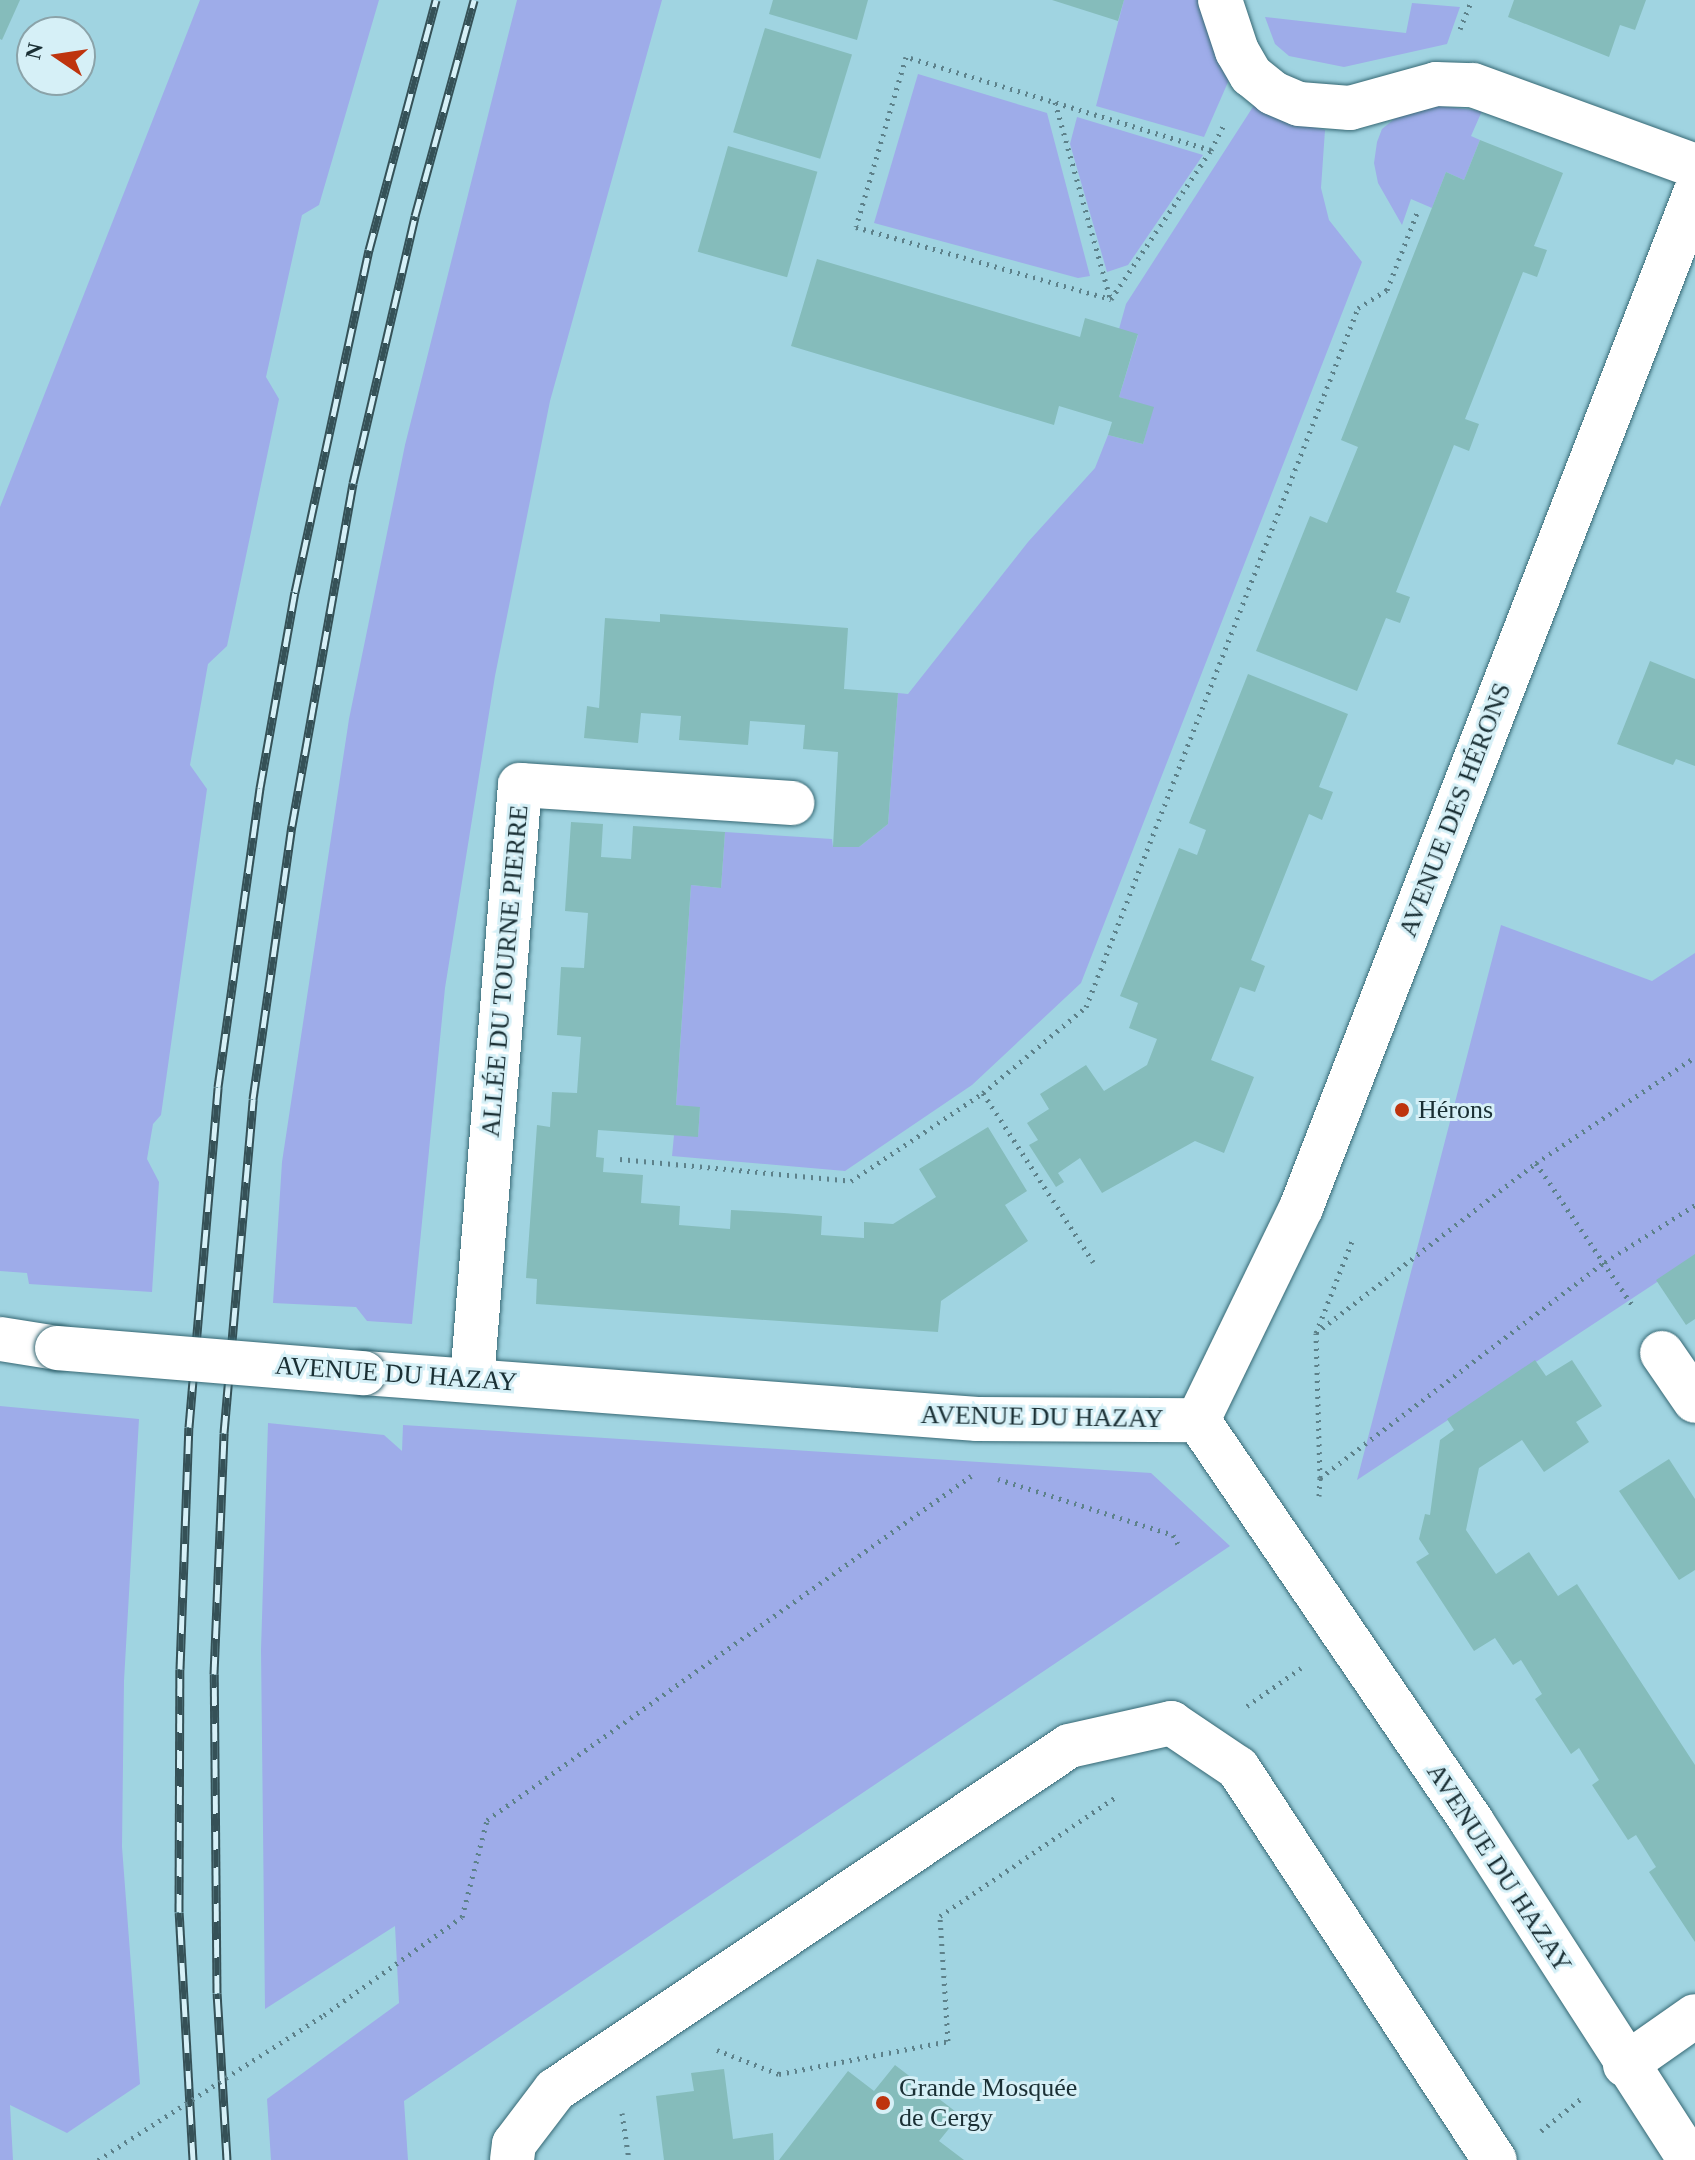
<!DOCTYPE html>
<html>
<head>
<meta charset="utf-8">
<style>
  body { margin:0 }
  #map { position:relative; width:1695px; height:2160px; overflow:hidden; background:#a0d4e1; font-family:Georgia,serif }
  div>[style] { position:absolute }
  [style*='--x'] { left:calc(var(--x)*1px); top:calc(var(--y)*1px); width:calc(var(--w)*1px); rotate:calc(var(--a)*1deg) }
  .green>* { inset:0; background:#9eace9 }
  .building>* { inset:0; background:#85bcbb; transform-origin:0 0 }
  .path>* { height:5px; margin-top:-2.5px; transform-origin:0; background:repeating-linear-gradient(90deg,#5d818a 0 2px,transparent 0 8px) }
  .roads { filter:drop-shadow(0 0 2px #366874) drop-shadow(0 0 2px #366874) }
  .minor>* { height:44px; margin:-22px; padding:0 22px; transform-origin:22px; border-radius:22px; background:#fff }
  .rail>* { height:9px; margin-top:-4.5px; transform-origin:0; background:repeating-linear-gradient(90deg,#d6f0f7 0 18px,#355157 0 36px); box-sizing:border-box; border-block:2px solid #355157 }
  .path-bridge>* { height:5px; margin-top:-2.5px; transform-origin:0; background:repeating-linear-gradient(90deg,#5d818a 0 2px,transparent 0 8px) }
  .bridges { filter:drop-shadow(0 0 2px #366874) drop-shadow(0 0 2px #366874) }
  .minor-bridge>* { height:44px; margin:-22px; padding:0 22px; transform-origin:22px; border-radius:22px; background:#fff }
  .dots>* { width:22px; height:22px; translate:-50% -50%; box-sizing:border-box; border:4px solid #d6f0f7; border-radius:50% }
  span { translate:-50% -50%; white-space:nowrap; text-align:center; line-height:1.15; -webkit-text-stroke:6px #d6f0f7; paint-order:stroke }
  .street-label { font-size:26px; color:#1a2f34 }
  .poi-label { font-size:26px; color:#1a2f34 }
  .left { translate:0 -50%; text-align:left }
  .north { position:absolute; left:16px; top:16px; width:80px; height:80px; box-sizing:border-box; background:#d6f0f7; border:2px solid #8ba3a9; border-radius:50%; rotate:283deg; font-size:22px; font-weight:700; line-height:32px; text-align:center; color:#1a2f34 }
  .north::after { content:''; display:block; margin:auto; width:28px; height:36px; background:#be340e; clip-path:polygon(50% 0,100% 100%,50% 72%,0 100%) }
</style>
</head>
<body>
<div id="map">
  <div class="green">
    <div style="clip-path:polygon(200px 0,379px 0,319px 205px,302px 215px,266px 377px,279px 399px,227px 646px,208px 664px,190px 765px,207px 789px,161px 1115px,153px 1124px,147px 1159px,159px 1182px,152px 1292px,29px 1284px,27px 1273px,0 1271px,0 507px)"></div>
    <div style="clip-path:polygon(517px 0,662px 0,550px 401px,495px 676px,445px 988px,412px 1324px,367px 1321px,356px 1307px,273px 1303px,282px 1162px,349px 719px,405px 445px)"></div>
    <div style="clip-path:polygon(1124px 0,1201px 0,1232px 73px,1204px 137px,1096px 106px)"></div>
    <div style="clip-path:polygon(1412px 3px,1460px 7px,1447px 44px,1344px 67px,1289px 56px,1275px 44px,1265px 17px,1406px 33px)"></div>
    <div style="clip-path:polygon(918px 74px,1047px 113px,1090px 276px,1078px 278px,874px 223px)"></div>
    <div style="clip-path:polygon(1258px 99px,1300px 124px,1325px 130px,1321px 188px,1329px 220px,1362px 262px,1081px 983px,972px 1085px,845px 1171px,672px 1156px,674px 1135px,698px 1136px,700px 1108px,676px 1105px,691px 885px,721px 888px,725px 832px,832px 839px,833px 847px,859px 847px,888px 824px,898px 693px,908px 694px,1028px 542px,1095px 468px,1108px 435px,1143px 444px,1153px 408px,1119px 397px,1138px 335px,1119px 329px,1126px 304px)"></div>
    <div style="clip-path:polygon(1431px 105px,1482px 111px,1471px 136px,1480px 140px,1464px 180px,1446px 172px,1432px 208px,1411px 199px,1402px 225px,1378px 183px,1374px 163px,1377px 142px,1382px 129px,1398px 116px)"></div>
    <div style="clip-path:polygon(1077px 117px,1203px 155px,1128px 265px,1107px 272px,1070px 144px)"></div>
    <div style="clip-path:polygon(1501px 925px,1652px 981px,1695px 953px,1695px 1257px,1357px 1480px)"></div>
    <div style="clip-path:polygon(0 1406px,139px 1419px,124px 1681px,122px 1847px,140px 2084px,67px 2133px,10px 2105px,13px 2160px,0 2160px)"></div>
    <div style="clip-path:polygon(268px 1423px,384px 1435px,402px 1451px,403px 1425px,1151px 1473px,1230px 1546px,404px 2101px,408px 2160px,271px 2160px,267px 2099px,399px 2003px,395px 1926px,265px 2009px,261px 1650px)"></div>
  </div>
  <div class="building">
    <div style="clip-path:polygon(0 0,20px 0,2px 40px,0 39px)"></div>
    <div style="clip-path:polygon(773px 0,868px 0,857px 40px,769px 14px)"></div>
    <div style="clip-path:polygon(1052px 0,1124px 0,1118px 21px)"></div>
    <div style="clip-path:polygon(1514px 0,1646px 0,1635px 30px,1620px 25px,1609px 57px,1508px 17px)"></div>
    <div style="left:765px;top:28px;width:91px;height:109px;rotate:17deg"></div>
    <div style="clip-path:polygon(1480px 140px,1563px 173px,1534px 246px,1547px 250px,1537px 277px,1523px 272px,1465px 419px,1479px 424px,1469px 451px,1454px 445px,1396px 592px,1410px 597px,1400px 623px,1386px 618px,1357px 691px,1256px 651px,1310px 516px,1327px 523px,1358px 447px,1341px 440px,1446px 172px,1464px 180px)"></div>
    <div style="left:728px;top:146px;width:93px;height:110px;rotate:16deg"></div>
    <div style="clip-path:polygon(817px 259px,1080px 337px,1085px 318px,1138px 334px,1119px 397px,1154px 407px,1143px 444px,1108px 435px,1112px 422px,1059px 406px,1054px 425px,791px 346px)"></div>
    <div style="clip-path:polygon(660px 614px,848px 628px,844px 689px,898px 693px,888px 824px,859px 847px,833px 847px,838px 752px,803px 749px,805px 725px,750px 721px,748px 745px,679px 740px,681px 716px,641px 713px,638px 743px,584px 738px,587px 706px,599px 708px,605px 618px,660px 622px)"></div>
    <div style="clip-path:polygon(1650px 661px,1695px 679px,1695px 766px,1676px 759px,1673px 765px,1617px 744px)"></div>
    <div style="clip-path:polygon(1248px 674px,1348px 714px,1319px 787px,1333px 792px,1322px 820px,1309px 814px,1251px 960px,1265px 966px,1255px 992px,1240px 987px,1211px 1060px,1254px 1077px,1224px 1153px,1195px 1141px,1102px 1193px,1080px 1158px,1058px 1173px,1064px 1182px,1056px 1187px,1029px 1145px,1038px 1140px,1027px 1123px,1049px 1109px,1040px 1094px,1086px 1065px,1104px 1091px,1147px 1065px,1157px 1039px,1129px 1028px,1138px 1003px,1120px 996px,1179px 848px,1197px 855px,1206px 830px,1189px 823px)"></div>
    <div style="clip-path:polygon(571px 822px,603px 824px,601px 857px,631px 859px,633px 826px,725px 832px,721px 888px,691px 885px,676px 1105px,700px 1107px,698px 1137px,598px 1130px,596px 1157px,604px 1158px,603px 1172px,643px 1175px,641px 1203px,680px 1206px,679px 1225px,730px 1229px,731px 1210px,784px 1213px,822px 1216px,821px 1235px,864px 1238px,864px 1222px,893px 1224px,936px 1197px,919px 1169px,988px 1127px,1027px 1191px,1005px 1205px,1028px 1241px,941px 1301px,938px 1332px,536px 1304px,537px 1279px,526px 1278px,537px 1125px,550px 1127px,552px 1092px,577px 1093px,581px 1037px,557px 1035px,561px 967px,584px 968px,588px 913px,565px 911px)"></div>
    <div style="clip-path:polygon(1695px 1254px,1695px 1319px,1686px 1325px,1656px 1280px)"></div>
    <div style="clip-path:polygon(1535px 1360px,1546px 1376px,1572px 1360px,1602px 1406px,1576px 1422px,1589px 1442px,1544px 1472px,1522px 1440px,1479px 1468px,1466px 1530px,1496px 1574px,1529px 1552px,1558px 1596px,1577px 1584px,1695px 1765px,1695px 1942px,1649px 1872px,1656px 1867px,1636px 1835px,1628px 1840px,1592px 1785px,1599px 1780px,1579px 1748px,1571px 1754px,1535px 1699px,1542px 1694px,1521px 1660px,1513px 1665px,1495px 1638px,1474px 1651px,1416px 1562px,1429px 1554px,1419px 1539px,1425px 1514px,1430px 1515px,1440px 1440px,1454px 1430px,1447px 1419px)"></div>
    <div style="clip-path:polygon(1669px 1459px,1695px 1499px,1695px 1570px,1679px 1580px,1619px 1491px)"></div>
    <div style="clip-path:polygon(895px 2065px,960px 2115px,939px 2141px,964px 2160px,779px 2160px,848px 2071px,874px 2091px)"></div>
    <div style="clip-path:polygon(724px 2069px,733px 2139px,773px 2133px,774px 2160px,664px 2160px,656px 2096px,694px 2091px,691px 2073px)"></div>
  </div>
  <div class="path">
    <div style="--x:1460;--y:29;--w:31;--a:-68"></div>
    <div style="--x:1055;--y:102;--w:204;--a:74.3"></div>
    <div style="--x:1211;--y:150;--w:319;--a:-163"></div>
    <div style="--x:906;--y:57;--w:177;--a:106.4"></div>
    <div style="--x:856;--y:227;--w:265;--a:15.8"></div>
    <div style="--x:1111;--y:299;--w:179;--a:-56.1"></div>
    <div style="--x:1211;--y:150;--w:28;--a:-63"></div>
    <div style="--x:983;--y:1093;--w:202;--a:56.9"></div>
    <div style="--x:620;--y:1159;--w:232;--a:5.4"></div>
    <div style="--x:851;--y:1181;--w:159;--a:-33.7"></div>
    <div style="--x:983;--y:1093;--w:134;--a:-39.9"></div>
    <div style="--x:1086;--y:1007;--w:750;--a:-68.74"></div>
    <div style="--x:1358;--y:308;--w:34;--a:-32"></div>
    <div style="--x:1387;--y:290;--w:83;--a:-68.7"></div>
    <div style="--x:1536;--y:1163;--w:175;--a:55.9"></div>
    <div style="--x:1316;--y:1333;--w:99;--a:-68.6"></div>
    <div style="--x:1320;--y:1478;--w:145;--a:-91.6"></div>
    <div style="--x:1316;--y:1333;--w:278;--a:-37.7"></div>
    <div style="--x:1536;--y:1163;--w:191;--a:-33.7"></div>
    <div style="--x:998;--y:1479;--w:184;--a:17.7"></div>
    <div style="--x:1173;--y:1535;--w:10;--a:61"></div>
    <div style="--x:1319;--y:1496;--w:18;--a:-87"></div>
    <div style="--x:1320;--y:1478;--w:358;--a:-37.2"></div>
    <div style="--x:1605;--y:1262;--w:107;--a:-32.3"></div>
    <div style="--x:1247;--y:1706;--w:66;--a:-35.1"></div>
    <div style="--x:324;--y:2015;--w:169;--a:-35.4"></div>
    <div style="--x:462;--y:1917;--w:100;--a:-75.5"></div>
    <div style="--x:487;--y:1820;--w:594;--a:-35.4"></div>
    <div style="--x:717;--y:2050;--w:66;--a:21.2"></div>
    <div style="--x:779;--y:2074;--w:172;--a:-11"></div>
    <div style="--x:948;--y:2041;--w:125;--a:-93.7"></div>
    <div style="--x:940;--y:1916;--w:214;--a:-34.1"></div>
    <div style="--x:622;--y:2113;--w:48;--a:81.5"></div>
    <div style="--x:1541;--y:2131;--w:54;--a:-39"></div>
  </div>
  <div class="roads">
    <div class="minor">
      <div style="--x:1220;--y:0;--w:54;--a:71.6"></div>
      <div style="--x:1237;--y:51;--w:28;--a:60"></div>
      <div style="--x:1251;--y:75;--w:28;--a:39"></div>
      <div style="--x:1273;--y:93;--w:28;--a:23"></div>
      <div style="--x:1299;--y:104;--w:51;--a:4.5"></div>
      <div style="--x:1350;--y:108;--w:89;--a:-15.6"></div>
      <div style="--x:1436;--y:84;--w:37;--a:2"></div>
      <div style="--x:1473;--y:85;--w:236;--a:20"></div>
      <div style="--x:0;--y:1339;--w:58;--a:9"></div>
      <div style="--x:1662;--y:1353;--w:58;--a:55.5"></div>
      <div style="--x:364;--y:1373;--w:615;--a:4.29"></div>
      <div style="--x:977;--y:1419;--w:221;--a:0.3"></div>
      <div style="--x:472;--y:1380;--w:597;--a:-85.39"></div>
      <div style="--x:520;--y:785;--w:273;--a:3.8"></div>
      <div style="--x:1198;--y:1420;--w:236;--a:-64.1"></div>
      <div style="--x:1301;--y:1208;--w:1089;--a:-68.78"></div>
      <div style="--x:1198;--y:1420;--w:486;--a:55.7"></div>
      <div style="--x:1472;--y:1822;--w:402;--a:57.2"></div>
      <div style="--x:1625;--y:2065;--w:85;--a:-35"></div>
      <div style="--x:512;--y:2160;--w:16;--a:-83"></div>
      <div style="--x:514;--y:2144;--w:68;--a:-52.8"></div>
      <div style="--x:555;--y:2090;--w:618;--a:-33.79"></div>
      <div style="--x:1069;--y:1746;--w:105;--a:-12.7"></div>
      <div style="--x:1171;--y:1723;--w:81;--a:33.9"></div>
      <div style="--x:1238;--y:1768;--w:469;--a:56.8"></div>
    </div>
  </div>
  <div class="rail">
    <div style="--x:193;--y:2160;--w:248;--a:-93.2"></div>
    <div style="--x:179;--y:1912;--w:243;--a:-89.8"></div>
    <div style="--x:180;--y:1669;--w:242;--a:-87.9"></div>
    <div style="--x:189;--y:1427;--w:341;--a:-85.1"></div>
    <div style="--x:218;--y:1087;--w:302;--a:-82"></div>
    <div style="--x:260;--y:788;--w:199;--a:-79.9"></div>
    <div style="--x:295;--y:592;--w:350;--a:-77.8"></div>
    <div style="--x:369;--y:250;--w:259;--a:-75"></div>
    <div style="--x:227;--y:2160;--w:167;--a:-93.4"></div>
    <div style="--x:217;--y:1993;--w:319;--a:-90.5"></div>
    <div style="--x:214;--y:1674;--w:241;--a:-87.6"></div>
    <div style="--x:224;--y:1433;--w:335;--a:-85"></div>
    <div style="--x:253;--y:1099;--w:276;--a:-81.9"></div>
    <div style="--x:292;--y:826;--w:348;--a:-79.9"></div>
    <div style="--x:353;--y:483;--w:274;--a:-76.9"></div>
    <div style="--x:415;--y:216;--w:224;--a:-74.7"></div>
  </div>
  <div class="path-bridge">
    <div style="--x:98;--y:2160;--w:269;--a:-32.7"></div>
  </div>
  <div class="bridges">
    <div class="minor-bridge">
      <div style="--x:57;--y:1348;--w:308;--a:4.7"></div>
    </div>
  </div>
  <div class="dots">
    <div style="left:1402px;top:1110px;background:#be340e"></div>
    <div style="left:883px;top:2103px;background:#be340e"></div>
  </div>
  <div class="street-label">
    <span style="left:1455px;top:810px;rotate:-69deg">AVENUE DES HÉRONS</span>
    <span style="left:505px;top:971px;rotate:-85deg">ALLÉE DU TOURNE PIERRE</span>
    <span style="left:396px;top:1374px;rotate:4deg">AVENUE DU HAZAY</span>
    <span style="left:1042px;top:1417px;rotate:1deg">AVENUE DU HAZAY</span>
    <span style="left:1499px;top:1868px;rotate:57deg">AVENUE DU HAZAY</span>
  </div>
  <div class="poi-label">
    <span class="left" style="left:1418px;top:1110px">Hérons</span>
    <span class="left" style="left:899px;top:2103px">Grande Mosquée<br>de Cergy</span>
  </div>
  <div class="north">N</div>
</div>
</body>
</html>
